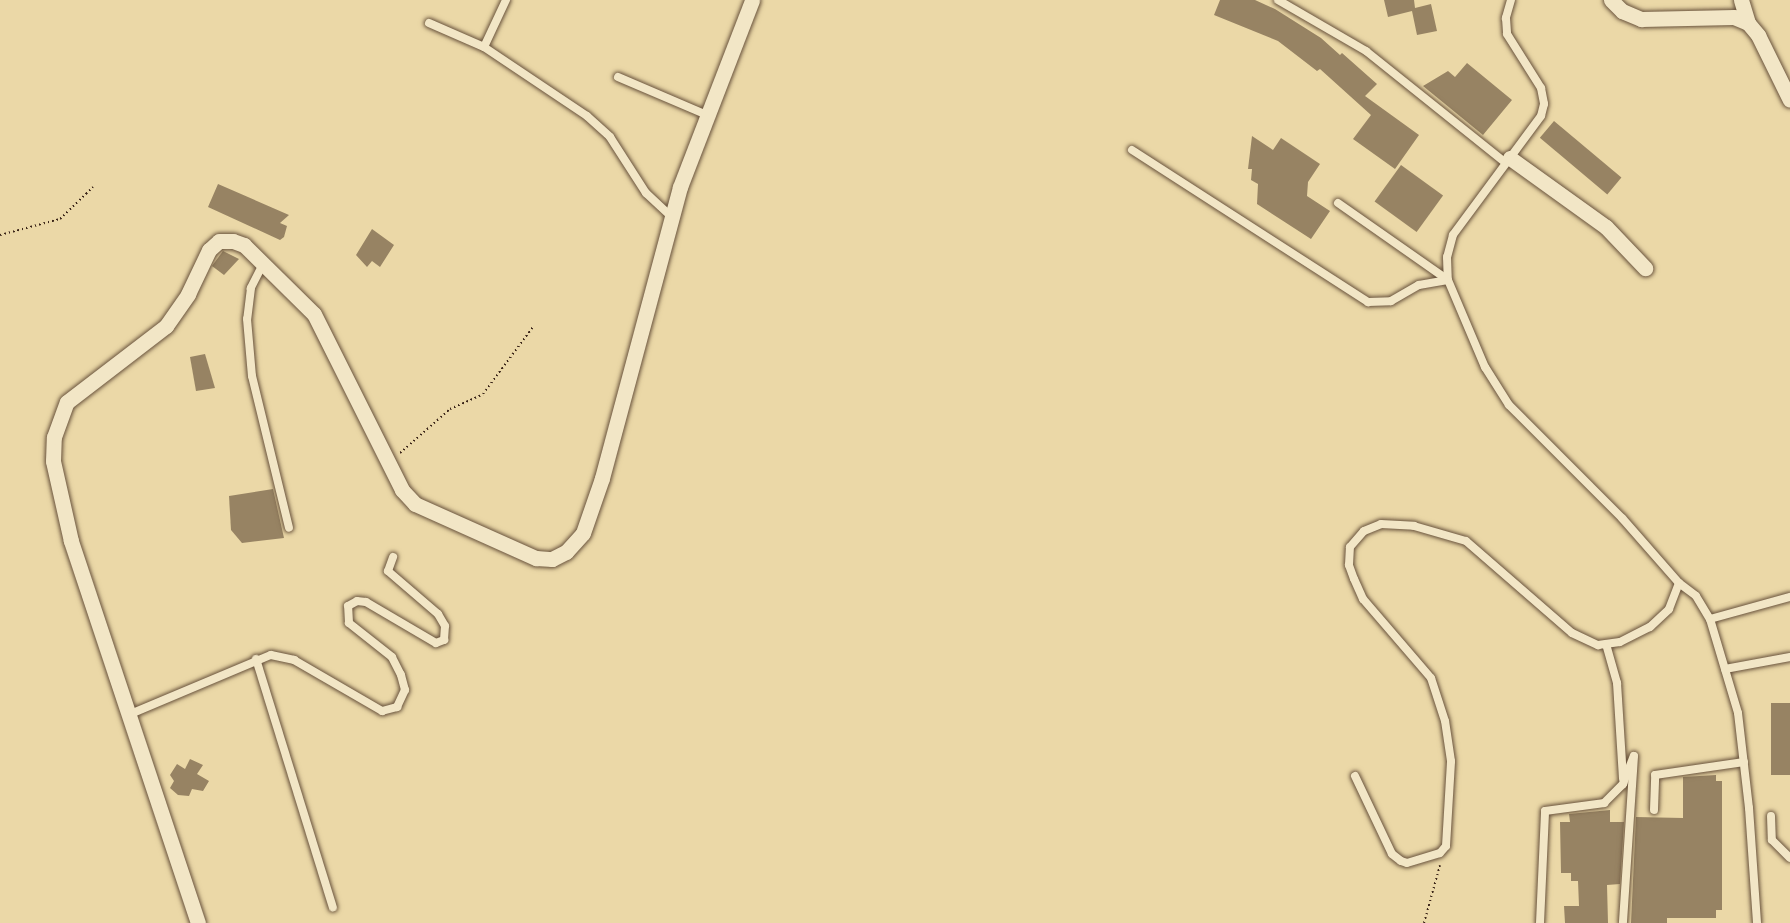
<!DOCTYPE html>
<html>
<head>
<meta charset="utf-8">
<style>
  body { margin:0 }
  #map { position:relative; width:1790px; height:923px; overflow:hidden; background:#ebd8a7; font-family:"IM FELL DW Pica",serif }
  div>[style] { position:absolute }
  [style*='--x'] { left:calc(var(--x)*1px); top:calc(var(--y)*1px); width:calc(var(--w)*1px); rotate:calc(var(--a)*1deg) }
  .building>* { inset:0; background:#978363; transform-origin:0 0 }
  .path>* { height:2px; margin-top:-1px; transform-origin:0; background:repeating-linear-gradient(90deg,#3c2619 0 1.5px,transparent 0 4.5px) }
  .roads { filter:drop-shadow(0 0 2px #68523c) drop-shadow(0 0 2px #68523c) }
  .service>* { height:8px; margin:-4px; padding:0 4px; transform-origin:4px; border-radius:4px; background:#f2e6c6 }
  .minor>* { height:15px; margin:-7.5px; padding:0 7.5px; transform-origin:7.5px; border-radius:7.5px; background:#f2e6c6 }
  span { translate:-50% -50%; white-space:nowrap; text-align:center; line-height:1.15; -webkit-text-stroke:4.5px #f2e6c6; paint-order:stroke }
</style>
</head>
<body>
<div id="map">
  <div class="building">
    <div style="clip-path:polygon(1220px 0,1255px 0,1275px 9px,1321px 38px,1340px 55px,1342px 53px,1377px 84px,1365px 96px,1419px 135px,1395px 169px,1353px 139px,1371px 115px,1320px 69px,1317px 71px,1278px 41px,1214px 15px)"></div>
    <div style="clip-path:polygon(1384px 0,1414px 0,1415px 8px,1431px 4px,1437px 31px,1417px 35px,1412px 11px,1388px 17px)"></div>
    <div style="clip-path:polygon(1467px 63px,1512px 100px,1483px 135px,1423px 86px,1448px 71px,1455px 77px)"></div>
    <div style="left:1554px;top:121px;width:88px;height:22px;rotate:40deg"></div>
    <div style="clip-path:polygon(1252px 136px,1273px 150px,1281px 138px,1320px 164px,1308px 182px,1307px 196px,1330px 211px,1311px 239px,1257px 204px,1258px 184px,1251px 180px,1252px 169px,1248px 169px)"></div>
    <div style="left:1401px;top:165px;width:52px;height:45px;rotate:36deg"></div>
    <div style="clip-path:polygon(218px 184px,289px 215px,280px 223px,287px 226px,284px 237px,280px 240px,208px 207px)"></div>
    <div style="clip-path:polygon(372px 229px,394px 245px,380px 267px,372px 261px,367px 267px,356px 255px)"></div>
    <div style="clip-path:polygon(223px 251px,239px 259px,224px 275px,212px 266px)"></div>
    <div style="clip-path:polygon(205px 354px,215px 388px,196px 391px,190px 357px)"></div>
    <div style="clip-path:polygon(273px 489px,284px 538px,242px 543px,231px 530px,229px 496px)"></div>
    <div style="left:1790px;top:703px;width:72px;height:19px;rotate:90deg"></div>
    <div style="clip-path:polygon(190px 759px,203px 765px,197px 774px,209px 781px,203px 791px,192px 789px,189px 796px,178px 795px,170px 788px,174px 781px,170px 775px,177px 764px,185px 769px)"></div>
    <div style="clip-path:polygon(1716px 775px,1716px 781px,1722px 781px,1722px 910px,1716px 910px,1716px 918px,1667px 918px,1667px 923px,1631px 923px,1636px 817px,1683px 818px,1683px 777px)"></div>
    <div style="clip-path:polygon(1610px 810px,1610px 822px,1624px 822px,1620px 884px,1607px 885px,1608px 923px,1565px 923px,1564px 906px,1579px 906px,1578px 881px,1571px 881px,1571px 873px,1561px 873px,1560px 822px,1570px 822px,1569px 814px)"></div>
  </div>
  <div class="path">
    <div style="--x:0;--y:235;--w:62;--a:-14.9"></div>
    <div style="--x:60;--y:219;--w:46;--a:-44.1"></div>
    <div style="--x:400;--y:453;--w:67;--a:-41.3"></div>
    <div style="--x:450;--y:409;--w:36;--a:-24"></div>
    <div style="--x:483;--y:394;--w:84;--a:-53.3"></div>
    <div style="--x:1424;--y:923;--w:60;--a:-74.6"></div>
  </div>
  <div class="roads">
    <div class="service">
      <div style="--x:1278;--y:0;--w:102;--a:30.1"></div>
      <div style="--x:1366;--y:51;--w:179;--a:38.7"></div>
      <div style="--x:1511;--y:0;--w:19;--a:106"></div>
      <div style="--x:1506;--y:18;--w:16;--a:86"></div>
      <div style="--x:1507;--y:34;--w:64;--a:57.8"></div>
      <div style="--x:1541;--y:88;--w:16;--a:79"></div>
      <div style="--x:1544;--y:104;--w:12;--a:104"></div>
      <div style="--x:1541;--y:116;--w:148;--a:126.5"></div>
      <div style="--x:1453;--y:235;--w:23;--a:105"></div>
      <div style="--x:1447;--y:257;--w:23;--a:88"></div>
      <div style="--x:1448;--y:280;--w:95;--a:67"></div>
      <div style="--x:1485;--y:367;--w:45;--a:57.7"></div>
      <div style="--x:1509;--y:405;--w:160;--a:45"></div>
      <div style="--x:1622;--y:518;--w:86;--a:48.8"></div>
      <div style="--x:1679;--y:583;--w:21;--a:37"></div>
      <div style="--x:1696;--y:596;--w:27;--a:59"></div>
      <div style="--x:1710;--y:619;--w:98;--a:73.4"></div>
      <div style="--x:1738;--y:713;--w:96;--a:83.4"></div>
      <div style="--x:1749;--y:808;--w:115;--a:86"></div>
      <div style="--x:429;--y:23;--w:60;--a:23.6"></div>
      <div style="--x:484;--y:47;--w:124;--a:33.8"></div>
      <div style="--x:587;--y:116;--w:31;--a:42"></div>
      <div style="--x:610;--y:137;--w:67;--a:57.3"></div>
      <div style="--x:646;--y:193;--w:35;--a:43"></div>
      <div style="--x:484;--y:47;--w:52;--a:-64.9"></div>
      <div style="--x:618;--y:77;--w:97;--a:23.1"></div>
      <div style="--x:1132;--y:150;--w:281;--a:32.8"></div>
      <div style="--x:1368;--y:302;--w:23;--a:-2"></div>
      <div style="--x:1391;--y:301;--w:32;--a:-30"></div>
      <div style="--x:1419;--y:285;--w:29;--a:-10"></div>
      <div style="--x:1338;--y:203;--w:134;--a:35"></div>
      <div style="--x:262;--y:266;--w:25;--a:117"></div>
      <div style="--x:251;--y:288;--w:31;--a:97"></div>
      <div style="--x:247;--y:319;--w:57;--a:85"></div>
      <div style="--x:252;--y:376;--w:156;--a:76.3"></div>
      <div style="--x:1710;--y:619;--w:83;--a:-15.4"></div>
      <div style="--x:1606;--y:644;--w:41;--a:74.2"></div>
      <div style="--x:1617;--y:683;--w:96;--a:86.4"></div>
      <div style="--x:256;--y:659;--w:260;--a:72.8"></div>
      <div style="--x:1725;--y:669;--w:66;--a:-10.5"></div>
      <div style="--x:128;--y:715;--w:155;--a:-22.8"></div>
      <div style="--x:271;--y:655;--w:24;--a:12"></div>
      <div style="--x:294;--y:660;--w:102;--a:30.1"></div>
      <div style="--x:382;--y:711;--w:16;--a:-15"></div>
      <div style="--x:397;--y:707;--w:19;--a:-65"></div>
      <div style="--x:405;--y:690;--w:16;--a:-105"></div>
      <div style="--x:401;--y:675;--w:20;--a:-117"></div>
      <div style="--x:392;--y:657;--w:55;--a:-141.7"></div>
      <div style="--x:349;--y:623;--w:17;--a:-93"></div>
      <div style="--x:348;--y:606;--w:10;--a:-29"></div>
      <div style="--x:357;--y:601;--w:9;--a:6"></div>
      <div style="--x:366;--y:602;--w:81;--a:30.4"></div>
      <div style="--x:436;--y:643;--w:9;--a:-21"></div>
      <div style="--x:444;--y:640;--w:14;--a:-86"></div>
      <div style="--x:445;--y:626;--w:14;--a:-120"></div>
      <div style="--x:438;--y:614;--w:66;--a:-139.3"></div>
      <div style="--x:388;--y:571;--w:15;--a:-70"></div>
      <div style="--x:1355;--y:776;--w:86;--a:64.6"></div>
      <div style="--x:1392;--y:854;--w:11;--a:38"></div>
      <div style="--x:1401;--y:861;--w:6;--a:18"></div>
      <div style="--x:1407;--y:863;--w:34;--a:-17"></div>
      <div style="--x:1440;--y:853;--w:9;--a:-49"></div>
      <div style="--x:1446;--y:846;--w:85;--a:-86.6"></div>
      <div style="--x:1451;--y:761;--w:40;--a:-98.5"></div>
      <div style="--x:1445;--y:721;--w:45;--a:-108"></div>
      <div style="--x:1431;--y:678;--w:104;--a:-130.7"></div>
      <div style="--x:1363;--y:599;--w:22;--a:-114"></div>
      <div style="--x:1354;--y:579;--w:15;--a:-110"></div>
      <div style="--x:1349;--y:565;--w:18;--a:-87"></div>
      <div style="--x:1350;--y:547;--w:21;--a:-49"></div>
      <div style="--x:1364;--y:531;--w:18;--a:-22"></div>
      <div style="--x:1381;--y:524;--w:33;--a:3"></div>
      <div style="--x:1414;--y:526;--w:54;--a:16.1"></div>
      <div style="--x:1466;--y:541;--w:140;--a:41"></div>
      <div style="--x:1572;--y:633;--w:29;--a:25"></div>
      <div style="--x:1598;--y:645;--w:22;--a:-8"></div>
      <div style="--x:1620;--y:642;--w:34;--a:-27"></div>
      <div style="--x:1650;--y:627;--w:26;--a:-43"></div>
      <div style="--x:1669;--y:609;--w:28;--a:-69"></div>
      <div style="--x:1654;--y:810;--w:35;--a:-88"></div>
      <div style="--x:1655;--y:775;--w:90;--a:-8.3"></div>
      <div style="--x:1771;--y:816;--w:24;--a:88"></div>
      <div style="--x:1772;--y:840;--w:25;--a:45"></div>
      <div style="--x:1540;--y:923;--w:112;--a:-87.4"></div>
      <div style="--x:1545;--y:811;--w:60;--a:-7.7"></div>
      <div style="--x:1604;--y:803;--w:27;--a:-45"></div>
      <div style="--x:1623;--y:784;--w:30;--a:-69"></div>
      <div style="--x:1634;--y:756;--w:167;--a:93.8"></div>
    </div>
    <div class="minor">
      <div style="--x:1611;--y:0;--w:16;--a:45"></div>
      <div style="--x:1622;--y:11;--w:21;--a:23"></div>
      <div style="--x:1641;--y:19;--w:93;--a:-1.2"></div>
      <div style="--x:1734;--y:17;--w:15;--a:23"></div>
      <div style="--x:1748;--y:23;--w:16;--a:50"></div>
      <div style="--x:1758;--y:35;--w:72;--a:63.8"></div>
      <div style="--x:1741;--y:0;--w:24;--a:73"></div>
      <div style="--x:1510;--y:158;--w:118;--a:35.7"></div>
      <div style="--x:1606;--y:227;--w:57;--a:46.4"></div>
      <div style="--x:198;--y:923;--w:403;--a:-108.4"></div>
      <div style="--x:71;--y:541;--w:82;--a:-102.7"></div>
      <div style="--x:53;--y:461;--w:24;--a:-88"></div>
      <div style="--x:54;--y:437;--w:37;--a:-70"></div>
      <div style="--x:67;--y:402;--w:125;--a:-37.5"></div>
      <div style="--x:166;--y:326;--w:39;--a:-55"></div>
      <div style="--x:188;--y:294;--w:49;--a:-64.5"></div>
      <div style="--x:209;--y:250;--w:13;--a:-42"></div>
      <div style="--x:219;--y:241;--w:14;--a:0"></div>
      <div style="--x:233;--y:241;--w:12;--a:20"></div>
      <div style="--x:244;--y:245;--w:98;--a:44.6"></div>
      <div style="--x:314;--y:314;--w:197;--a:63.4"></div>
      <div style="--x:402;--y:490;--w:19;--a:47"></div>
      <div style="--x:415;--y:504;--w:133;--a:24.1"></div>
      <div style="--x:536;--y:558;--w:16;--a:4"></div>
      <div style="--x:552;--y:559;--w:16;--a:-27"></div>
      <div style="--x:566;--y:552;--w:25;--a:-48"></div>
      <div style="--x:583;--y:533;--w:58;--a:-70.9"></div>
      <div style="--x:602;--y:478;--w:301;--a:-75"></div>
      <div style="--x:680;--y:187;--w:200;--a:-68.9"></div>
    </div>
  </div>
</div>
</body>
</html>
